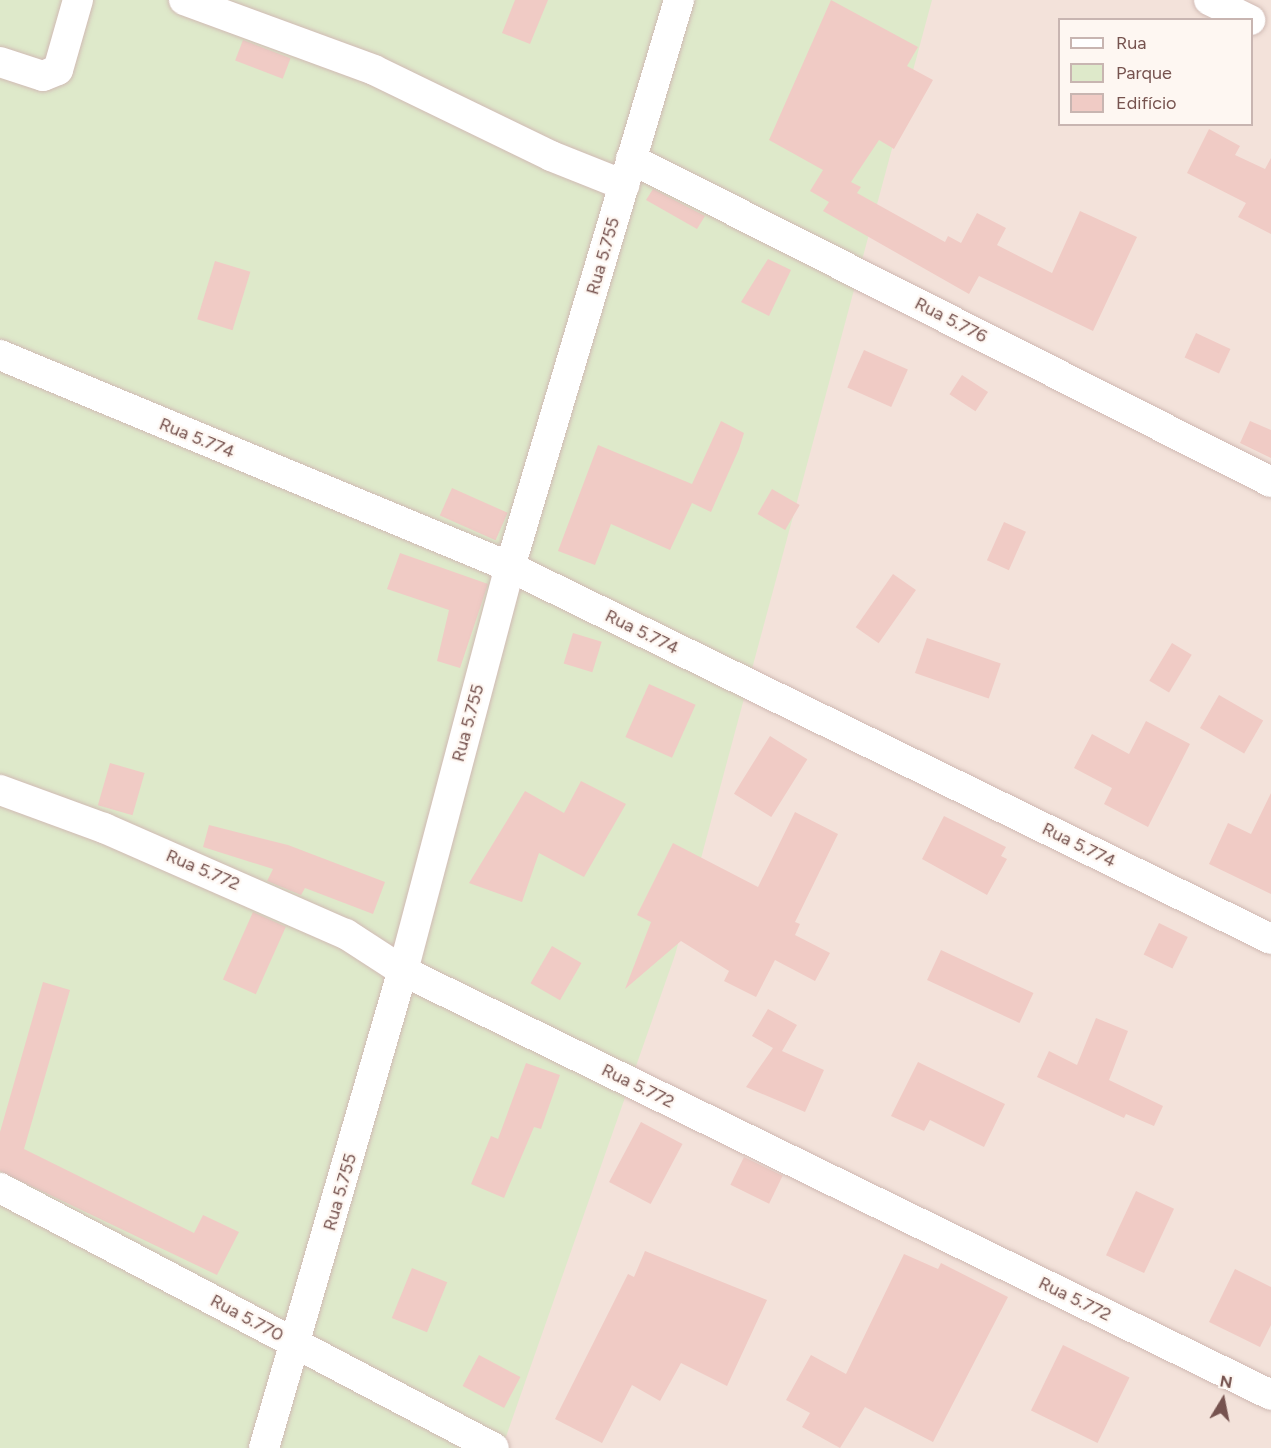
<!DOCTYPE html>
<html>
<head>
<meta charset="utf-8">
<style>
  body { margin:0 }
  #map { position:relative; width:1271px; height:1448px; overflow:hidden; background:#fcf2ec; font-family:Figtree,sans-serif }
  div>[style] { position:absolute }
  [style*='--x'] { left:calc(var(--x)*1px); top:calc(var(--y)*1px); width:calc(var(--w)*1px); rotate:calc(var(--a)*1deg) }
  .residential>* { inset:0; background:#f3e2da }
  .green>* { inset:0; background:#dee9ca }
  .building>* { inset:0; background:#f0cbc5; transform-origin:0 0 }
  .roads { filter:drop-shadow(0 0 2px #d0bab4) drop-shadow(0 0 2px #d0bab4) }
  .minor>* { height:30px; margin:-15px; padding:0 15px; transform-origin:15px; border-radius:15px; background:#fff }
  span { translate:-50% -50%; white-space:nowrap; text-align:center; line-height:1.15; -webkit-text-stroke:4.5px #fef7f2; paint-order:stroke }
  .street-label { font-size:18px; color:#76534f }
  .legend { position:absolute; left:1058px; top:18px; width:195px; height:108px; box-sizing:border-box; background:#fef7f2; border:2px solid #c8b5b1; margin:0; padding:8px 10px; list-style:none; font-size:18px; color:#76534f }
  .legend li { display:flex; align-items:center; gap:12px; height:30px }
  .legend b { width:30px; border:2px solid #c8b5b1 }
  .north { position:absolute; left:1193px; top:1370px; width:60px; height:60px; -webkit-text-stroke:4px #fef7f2; paint-order:stroke; rotate:10deg; font-size:16px; font-weight:700; line-height:24px; text-align:center; color:#76534f }
  .north::after { content:''; display:block; margin:auto; width:21px; height:27px; background:#76534f; clip-path:polygon(50% 0,100% 100%,50% 72%,0 100%) }
</style>
</head>
<body>
<div id="map">
  <div class="residential">
    <div style="clip-path:polygon(evenodd,0 0,1271px 0,1271px 1448px,0 1448px,0 0,1060px 20px,1252px 20px,1252px 124px,1060px 124px,1060px 20px)"></div>
  </div>
  <div class="green">
    <div style="clip-path:polygon(0 0,932px 0,675px 955px,502px 1448px,0 1448px)"></div>
  </div>
  <div class="building">
    <div style="clip-path:polygon(515px 0,548px 0,530px 44px,502px 33px)"></div>
    <div style="clip-path:polygon(831px 0,918px 47px,907px 66px,933px 80px,894px 149px,879px 140px,851px 182px,861px 187px,857px 193px,945px 242px,948px 236px,961px 243px,977px 213px,1006px 228px,997px 245px,1052px 273px,1080px 211px,1137px 237px,1093px 331px,979px 276px,969px 294px,823px 211px,829px 202px,810px 191px,823px 170px,769px 140px)"></div>
    <div style="left:243px;top:40px;width:51px;height:22px;rotate:21deg"></div>
    <div style="clip-path:polygon(1209px 129px,1240px 146px,1235px 155px,1265px 169px,1271px 158px,1271px 234px,1238px 217px,1246px 203px,1187px 173px)"></div>
    <div style="clip-path:polygon(653px 189px,705px 216px,697px 229px,646px 200px)"></div>
    <div style="clip-path:polygon(768px 259px,791px 270px,769px 316px,741px 302px)"></div>
    <div style="left:215px;top:261px;width:37px;height:61px;rotate:17deg"></div>
    <div style="left:1196px;top:333px;width:38px;height:27px;rotate:25deg"></div>
    <div style="left:864px;top:350px;width:48px;height:41px;rotate:24deg"></div>
    <div style="left:962px;top:375px;width:31px;height:23px;rotate:33deg"></div>
    <div style="clip-path:polygon(721px 421px,744px 433px,739px 449px,711px 512px,692px 503px,670px 550px,611px 524px,595px 565px,558px 551px,598px 445px,692px 484px)"></div>
    <div style="clip-path:polygon(1250px 421px,1271px 430px,1271px 458px,1240px 443px)"></div>
    <div style="left:452px;top:488px;width:61px;height:30px;rotate:24deg"></div>
    <div style="left:772px;top:489px;width:32px;height:29px;rotate:30deg"></div>
    <div style="left:1004px;top:522px;width:24px;height:42px;rotate:24deg"></div>
    <div style="clip-path:polygon(400px 553px,488px 584px,460px 668px,437px 661px,449px 610px,387px 589px)"></div>
    <div style="left:893px;top:574px;width:28px;height:65px;rotate:35deg"></div>
    <div style="left:573px;top:633px;width:30px;height:32px;rotate:17deg"></div>
    <div style="left:927px;top:638px;width:78px;height:37px;rotate:19deg"></div>
    <div style="left:1172px;top:643px;width:23px;height:44px;rotate:31deg"></div>
    <div style="left:649px;top:684px;width:51px;height:58px;rotate:24deg"></div>
    <div style="left:1219px;top:695px;width:51px;height:38px;rotate:30deg"></div>
    <div style="clip-path:polygon(1146px 721px,1190px 744px,1148px 827px,1104px 804px,1112px 788px,1074px 768px,1092px 734px,1129px 754px)"></div>
    <div style="left:770px;top:736px;width:44px;height:68px;rotate:32deg"></div>
    <div style="left:110px;top:763px;width:36px;height:44px;rotate:16deg"></div>
    <div style="clip-path:polygon(581px 781px,626px 804px,584px 877px,539px 853px,522px 902px,469px 883px,525px 791px,564px 813px)"></div>
    <div style="clip-path:polygon(1271px 793px,1271px 894px,1209px 864px,1228px 823px,1251px 834px)"></div>
    <div style="clip-path:polygon(795px 812px,838px 834px,795px 922px,800px 924px,795px 935px,830px 953px,815px 981px,775px 960px,756px 997px,724px 981px,729px 971px,681px 941px,625px 989px,651px 922px,637px 915px,673px 843px,758px 887px)"></div>
    <div style="clip-path:polygon(944px 816px,1006px 847px,1001px 856px,1007px 859px,987px 895px,922px 859px)"></div>
    <div style="clip-path:polygon(209px 825px,288px 845px,385px 882px,373px 914px,305px 888px,301px 895px,267px 881px,273px 869px,203px 847px)"></div>
    <div style="left:253px;top:912px;width:36px;height:74px;rotate:24deg"></div>
    <div style="left:1159px;top:923px;width:32px;height:35px;rotate:26deg"></div>
    <div style="left:552px;top:946px;width:34px;height:43px;rotate:30deg"></div>
    <div style="left:941px;top:950px;width:102px;height:33px;rotate:25deg"></div>
    <div style="clip-path:polygon(43px 982px,70px 990px,24px 1149px,194px 1233px,203px 1215px,239px 1232px,217px 1275px,0 1171px,0 1132px)"></div>
    <div style="clip-path:polygon(768px 1009px,797px 1025px,782px 1051px,824px 1070px,805px 1112px,746px 1087px,773px 1048px,752px 1036px)"></div>
    <div style="clip-path:polygon(1096px 1018px,1128px 1031px,1109px 1080px,1163px 1106px,1154px 1126px,1126px 1114px,1124px 1118px,1037px 1077px,1049px 1051px,1077px 1065px)"></div>
    <div style="clip-path:polygon(918px 1062px,1005px 1104px,984px 1147px,930px 1120px,924px 1131px,891px 1116px)"></div>
    <div style="clip-path:polygon(526px 1063px,560px 1075px,541px 1129px,534px 1127px,504px 1198px,471px 1184px,491px 1136px,498px 1139px)"></div>
    <div style="left:641px;top:1122px;width:47px;height:68px;rotate:28deg"></div>
    <div style="left:744px;top:1157px;width:43px;height:31px;rotate:26deg"></div>
    <div style="left:1136px;top:1191px;width:42px;height:71px;rotate:25deg"></div>
    <div style="clip-path:polygon(645px 1251px,767px 1300px,727px 1386px,681px 1363px,660px 1401px,632px 1385px,602px 1443px,555px 1419px,628px 1274px,634px 1277px)"></div>
    <div style="clip-path:polygon(904px 1254px,938px 1269px,941px 1263px,1008px 1297px,933px 1442px,865px 1407px,840px 1448px,802px 1427px,810px 1413px,786px 1400px,811px 1355px,846px 1374px)"></div>
    <div style="left:412px;top:1268px;width:38px;height:54px;rotate:22deg"></div>
    <div style="clip-path:polygon(1235px 1269px,1271px 1287px,1271px 1325px,1260px 1347px,1209px 1322px)"></div>
    <div style="left:1063px;top:1345px;width:74px;height:73px;rotate:26deg"></div>
    <div style="left:479px;top:1355px;width:47px;height:35px;rotate:28deg"></div>
  </div>
  <div class="roads">
    <div class="minor">
      <div style="--x:184;--y:0;--w:202;--a:20.2"></div>
      <div style="--x:374;--y:70;--w:197;--a:25.9"></div>
      <div style="--x:551;--y:156;--w:79;--a:21.7"></div>
      <div style="--x:1209;--y:0;--w:46;--a:26"></div>
      <div style="--x:0;--y:62;--w:45;--a:18"></div>
      <div style="--x:43;--y:76;--w:16;--a:-22"></div>
      <div style="--x:58;--y:70;--w:73;--a:-74.1"></div>
      <div style="--x:631;--y:159;--w:717;--a:26.78"></div>
      <div style="--x:0;--y:355;--w:552;--a:22.57"></div>
      <div style="--x:510;--y:567;--w:847;--a:26.05"></div>
      <div style="--x:0;--y:790;--w:111;--a:20.1"></div>
      <div style="--x:104;--y:828;--w:264;--a:23.7"></div>
      <div style="--x:346;--y:934;--w:68;--a:33"></div>
      <div style="--x:403;--y:971;--w:966;--a:26.03"></div>
      <div style="--x:0;--y:1188;--w:558;--a:27.76"></div>
      <div style="--x:264;--y:1448;--w:497;--a:-73.8"></div>
      <div style="--x:403;--y:971;--w:418;--a:-75.2"></div>
      <div style="--x:510;--y:567;--w:592;--a:-73.4"></div>
    </div>
  </div>
  <div class="street-label">
    <span style="left:603px;top:256px;rotate:-74deg">Rua 5.755</span>
    <span style="left:951px;top:320px;rotate:27deg">Rua 5.776</span>
    <span style="left:197px;top:438px;rotate:22deg">Rua 5.774</span>
    <span style="left:642px;top:632px;rotate:26deg">Rua 5.774</span>
    <span style="left:468px;top:723px;rotate:-75deg">Rua 5.755</span>
    <span style="left:1079px;top:845px;rotate:26deg">Rua 5.774</span>
    <span style="left:203px;top:870px;rotate:23deg">Rua 5.772</span>
    <span style="left:638px;top:1086px;rotate:26deg">Rua 5.772</span>
    <span style="left:340px;top:1192px;rotate:-74deg">Rua 5.755</span>
    <span style="left:1075px;top:1299px;rotate:26deg">Rua 5.772</span>
    <span style="left:247px;top:1318px;rotate:28deg">Rua 5.770</span>
  </div>
  <ul class="legend">
  <li><b style="height:8px;background:#fff"></b>Rua</li>
  <li><b style="height:16px;background:#dee9ca"></b>Parque</li>
  <li><b style="height:16px;background:#f0cbc5"></b>Edifício</li>
  </ul>
  <div class="north">N</div>
</div>
</body>
</html>
